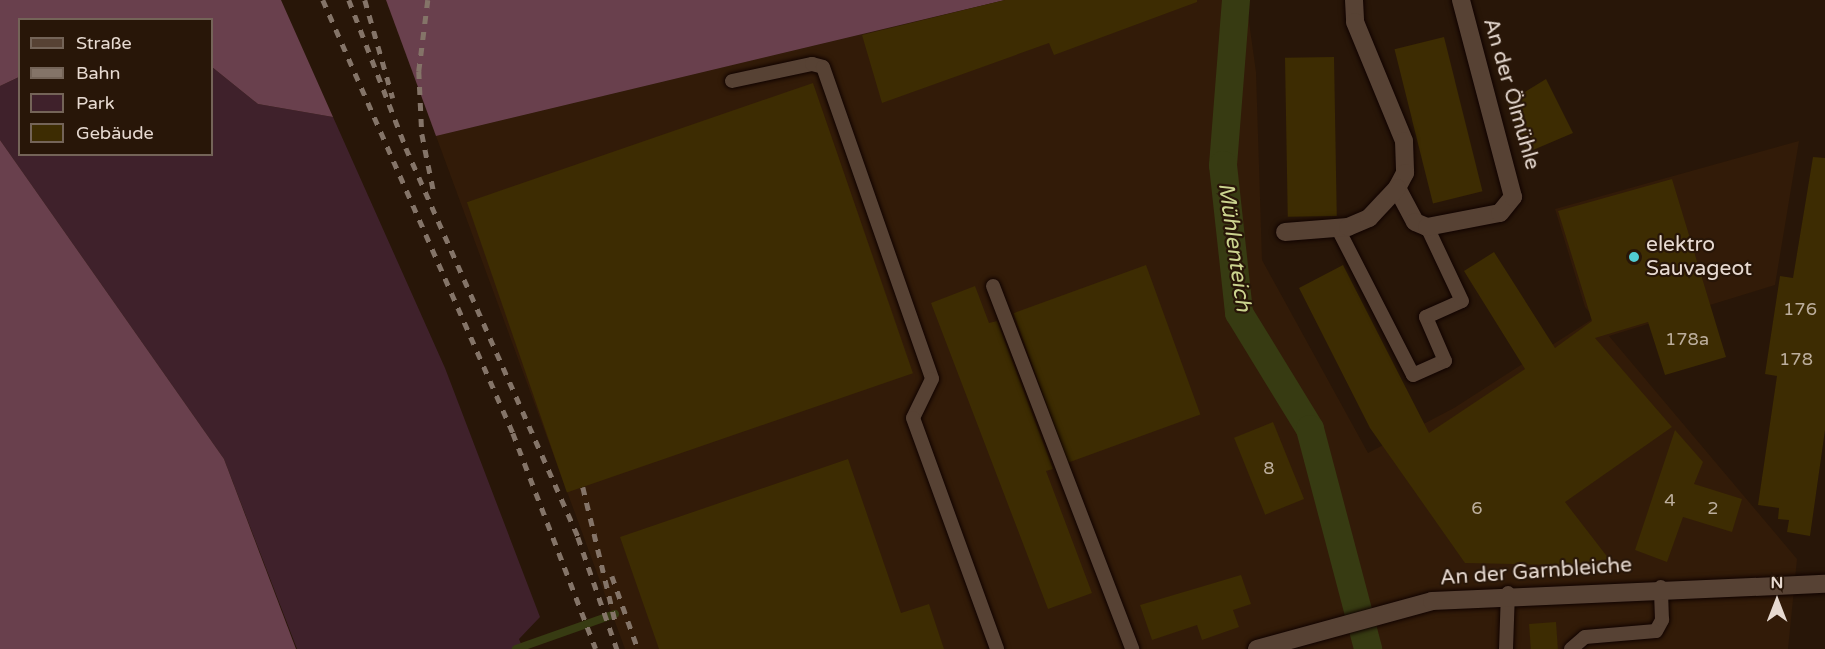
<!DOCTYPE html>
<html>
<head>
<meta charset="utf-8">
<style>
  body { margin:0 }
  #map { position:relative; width:1825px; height:649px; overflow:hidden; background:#281608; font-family:"Varela Round",sans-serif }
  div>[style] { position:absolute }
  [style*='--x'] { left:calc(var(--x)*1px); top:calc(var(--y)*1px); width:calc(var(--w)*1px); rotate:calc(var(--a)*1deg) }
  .built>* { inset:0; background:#321b08 }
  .green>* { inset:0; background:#3f212b }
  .forest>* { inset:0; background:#69404d }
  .stream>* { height:8px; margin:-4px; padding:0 4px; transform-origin:4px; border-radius:4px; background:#373b12 }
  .canal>* { height:28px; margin:-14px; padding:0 14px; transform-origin:14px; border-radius:14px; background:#373b12 }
  .building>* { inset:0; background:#3d2c02; transform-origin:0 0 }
  .roads { filter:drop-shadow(0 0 2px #100300) drop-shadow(0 0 2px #100300) }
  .lane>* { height:14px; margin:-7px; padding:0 7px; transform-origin:7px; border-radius:7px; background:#574234 }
  .street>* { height:18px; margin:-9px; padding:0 9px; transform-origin:9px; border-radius:9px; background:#574234 }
  .rail>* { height:4.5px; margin-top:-2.25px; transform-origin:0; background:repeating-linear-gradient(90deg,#847468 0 8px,transparent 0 16px) }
  .dots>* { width:16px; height:16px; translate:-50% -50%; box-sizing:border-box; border:3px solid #281608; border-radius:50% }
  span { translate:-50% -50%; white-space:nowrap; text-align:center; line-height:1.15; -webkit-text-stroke:4.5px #281608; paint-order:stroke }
  .number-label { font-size:18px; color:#bcae9d }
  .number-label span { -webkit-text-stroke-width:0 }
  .street-label { font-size:21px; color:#e7dad1 }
  .poi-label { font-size:21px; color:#e7dad1 }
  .left { translate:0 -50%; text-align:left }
  .water-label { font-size:22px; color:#ccd48f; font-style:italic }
  .legend { position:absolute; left:18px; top:18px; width:195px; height:138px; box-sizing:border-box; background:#281608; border:2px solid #746458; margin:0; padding:8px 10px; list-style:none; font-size:18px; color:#e7dad1 }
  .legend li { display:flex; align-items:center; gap:12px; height:30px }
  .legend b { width:30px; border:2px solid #746458 }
  .north { position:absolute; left:1747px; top:571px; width:60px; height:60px; -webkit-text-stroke:4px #281608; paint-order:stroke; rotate:0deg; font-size:16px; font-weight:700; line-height:24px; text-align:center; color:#e7dad1 }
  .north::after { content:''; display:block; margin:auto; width:21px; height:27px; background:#e7dad1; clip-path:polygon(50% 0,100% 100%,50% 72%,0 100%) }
</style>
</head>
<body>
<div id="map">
  <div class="built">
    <div style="clip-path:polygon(1005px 0,1246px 0,1256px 72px,1262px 260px,1368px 453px,1454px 408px,1594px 318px,1585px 307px,1555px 209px,1799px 141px,1775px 285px,1609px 336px,1797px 559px,1788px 649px,625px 649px,436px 136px)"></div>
  </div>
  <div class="green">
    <div style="clip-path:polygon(212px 67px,258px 104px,333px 117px,445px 368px,540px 617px,519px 639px,523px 649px,297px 649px,224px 459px,0 140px,0 86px,19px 77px,20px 154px,212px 154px)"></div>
  </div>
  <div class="forest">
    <div style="clip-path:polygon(0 0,281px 0,333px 117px,258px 104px,212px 67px,212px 20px,20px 20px,19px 77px,0 86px)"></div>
    <div style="clip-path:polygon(386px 0,1005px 0,436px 136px)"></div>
    <div style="clip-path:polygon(0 140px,224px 459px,296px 649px,0 649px)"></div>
  </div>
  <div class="stream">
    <div style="--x:516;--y:649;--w:105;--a:-19.5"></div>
  </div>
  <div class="canal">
    <div style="--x:1236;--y:0;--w:166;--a:94.5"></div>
    <div style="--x:1223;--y:165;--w:149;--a:83.8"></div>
    <div style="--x:1239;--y:313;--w:136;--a:58.5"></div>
    <div style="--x:1310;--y:429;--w:228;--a:75.2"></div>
  </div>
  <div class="building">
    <div style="clip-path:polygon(1005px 0,1197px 0,1197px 2px,1054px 55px,1049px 43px,882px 103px,862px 35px)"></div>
    <div style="left:1444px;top:37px;width:159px;height:51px;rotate:76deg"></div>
    <div style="left:1334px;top:57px;width:159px;height:49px;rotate:89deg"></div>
    <div style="clip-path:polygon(1546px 79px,1573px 133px,1526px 153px,1507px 103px)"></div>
    <div style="left:813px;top:83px;width:307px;height:366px;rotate:71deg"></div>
    <div style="clip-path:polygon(1813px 157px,1825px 158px,1825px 430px,1810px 536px,1787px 532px,1789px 520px,1778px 519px,1779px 508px,1758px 505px,1777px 376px,1765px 374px,1780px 276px,1793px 278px)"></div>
    <div style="clip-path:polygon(1672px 179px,1726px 357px,1665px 375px,1648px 322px,1595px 338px,1672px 427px,1565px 502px,1609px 559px,1567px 565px,1465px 563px,1370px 428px,1299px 288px,1343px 265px,1429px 433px,1525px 369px,1464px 271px,1494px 252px,1555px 348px,1592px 321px,1558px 211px)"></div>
    <div style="left:1146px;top:265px;width:159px;height:141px;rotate:70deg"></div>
    <div style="clip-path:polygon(975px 286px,989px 323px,997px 321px,1053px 469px,1046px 471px,1092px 593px,1048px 609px,931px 303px)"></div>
    <div style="left:1273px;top:422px;width:83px;height:42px;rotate:68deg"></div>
    <div style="clip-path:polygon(1675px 430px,1703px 462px,1694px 484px,1742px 499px,1732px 532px,1683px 517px,1667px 562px,1635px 550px)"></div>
    <div style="clip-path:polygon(848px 459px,901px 613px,929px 604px,944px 649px,659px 649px,620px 537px)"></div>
    <div style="clip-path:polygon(1241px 575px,1251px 604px,1233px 610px,1239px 627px,1202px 640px,1197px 625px,1152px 640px,1140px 605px)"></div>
    <div style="left:1556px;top:622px;width:27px;height:27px;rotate:86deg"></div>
  </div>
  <div class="roads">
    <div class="lane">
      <div style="--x:732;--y:81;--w:82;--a:-12"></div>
      <div style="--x:812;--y:64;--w:11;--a:15"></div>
      <div style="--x:823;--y:67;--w:330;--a:70.7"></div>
      <div style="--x:932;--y:379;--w:43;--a:116"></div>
      <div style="--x:913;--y:418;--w:246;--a:70"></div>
      <div style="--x:1338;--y:229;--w:164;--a:62.8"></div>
      <div style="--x:1413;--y:375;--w:35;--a:-24"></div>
      <div style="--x:1445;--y:361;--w:48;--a:-113.4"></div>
      <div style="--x:1426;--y:317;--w:39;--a:-24"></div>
      <div style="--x:1462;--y:301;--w:82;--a:-115.3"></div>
      <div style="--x:993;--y:286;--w:389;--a:69"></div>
      <div style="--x:1506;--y:649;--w:56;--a:-88"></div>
      <div style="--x:1571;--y:649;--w:18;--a:-41"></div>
      <div style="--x:1585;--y:637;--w:71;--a:-4.8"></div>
      <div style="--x:1656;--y:631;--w:13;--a:-61"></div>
      <div style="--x:1662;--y:620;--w:33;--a:-92"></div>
    </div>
    <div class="street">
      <div style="--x:1354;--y:0;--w:22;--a:87"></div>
      <div style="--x:1355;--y:22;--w:129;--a:67.6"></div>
      <div style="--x:1404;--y:141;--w:32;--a:88"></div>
      <div style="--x:1405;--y:173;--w:17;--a:118"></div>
      <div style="--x:1397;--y:188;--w:38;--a:62"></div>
      <div style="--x:1415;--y:222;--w:13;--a:23"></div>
      <div style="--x:1427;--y:227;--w:74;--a:-10.9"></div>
      <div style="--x:1500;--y:213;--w:21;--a:-51"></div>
      <div style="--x:1513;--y:197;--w:204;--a:-104.8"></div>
      <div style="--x:1285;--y:232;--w:63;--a:-4.5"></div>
      <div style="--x:1348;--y:227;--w:23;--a:-23"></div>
      <div style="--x:1369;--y:218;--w:41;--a:-47"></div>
      <div style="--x:1257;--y:649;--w:181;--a:-15.3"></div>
      <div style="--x:1432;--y:601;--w:393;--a:-2.5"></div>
    </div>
  </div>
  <div class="rail">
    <div style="--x:323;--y:0;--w:473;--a:66.3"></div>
    <div style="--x:513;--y:433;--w:231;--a:69"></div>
    <div style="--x:349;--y:0;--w:159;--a:68.9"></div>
    <div style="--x:406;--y:148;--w:425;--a:66.1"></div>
    <div style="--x:578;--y:537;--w:119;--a:70.8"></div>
    <div style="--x:365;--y:0;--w:102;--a:74.1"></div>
    <div style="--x:428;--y:0;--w:72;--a:97.2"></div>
    <div style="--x:419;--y:71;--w:63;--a:87.3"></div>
    <div style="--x:422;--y:134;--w:60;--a:78.5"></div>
    <div style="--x:583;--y:487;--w:141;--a:76.5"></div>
    <div style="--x:612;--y:576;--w:77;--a:70.4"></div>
  </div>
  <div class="dots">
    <div style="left:1634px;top:257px;background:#51ccd2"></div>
  </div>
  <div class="number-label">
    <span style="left:1800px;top:309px">176</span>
    <span style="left:1687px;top:339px">178a</span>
    <span style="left:1796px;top:359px">178</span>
    <span style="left:1269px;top:468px">8</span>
    <span style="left:1670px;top:500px">4</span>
    <span style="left:1477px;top:508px">6</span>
    <span style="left:1713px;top:508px">2</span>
  </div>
  <div class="street-label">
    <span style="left:1511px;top:94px;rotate:74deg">An der Ölmühle</span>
    <span style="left:1536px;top:572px;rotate:-4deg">An der Garnbleiche</span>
  </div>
  <div class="poi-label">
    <span class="left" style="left:1646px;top:257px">elektro<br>Sauvageot</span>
  </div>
  <div class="water-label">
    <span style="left:1234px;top:247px;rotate:82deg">Mühlenteich</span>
  </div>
  <ul class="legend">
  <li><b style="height:8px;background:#574234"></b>Straße</li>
  <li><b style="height:8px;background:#847468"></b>Bahn</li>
  <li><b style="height:16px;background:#3f212b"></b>Park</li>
  <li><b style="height:16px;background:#3d2c02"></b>Gebäude</li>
  </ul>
  <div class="north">N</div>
</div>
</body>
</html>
